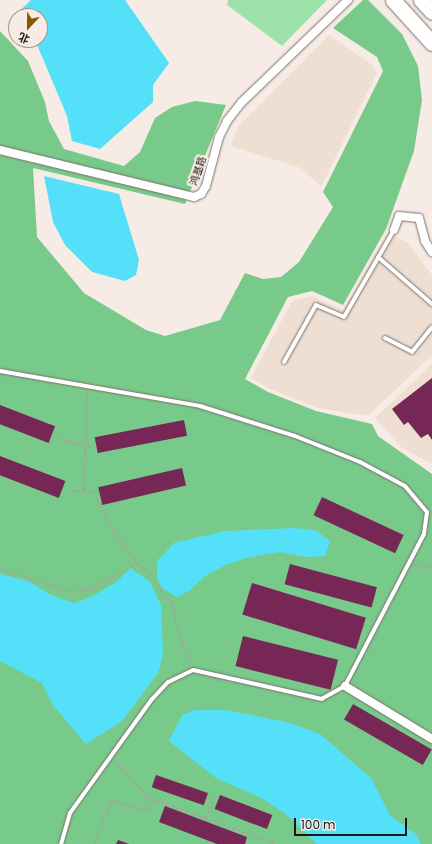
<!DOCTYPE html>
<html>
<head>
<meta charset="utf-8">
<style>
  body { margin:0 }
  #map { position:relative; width:432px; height:844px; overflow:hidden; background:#f7ece5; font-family:Poppins,"Noto Sans SC",sans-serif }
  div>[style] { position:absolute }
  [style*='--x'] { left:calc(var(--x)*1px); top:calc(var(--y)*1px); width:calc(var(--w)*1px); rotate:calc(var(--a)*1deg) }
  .built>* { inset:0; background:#efded2 }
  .green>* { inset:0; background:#9de2aa }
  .forest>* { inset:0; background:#78ca8a }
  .water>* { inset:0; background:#55e0f9 }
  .building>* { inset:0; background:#762755; transform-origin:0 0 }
  .path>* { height:1.5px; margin-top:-0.75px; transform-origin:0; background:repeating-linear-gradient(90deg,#a9a19c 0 3px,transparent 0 5px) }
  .roads { filter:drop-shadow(0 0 1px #7b726c) drop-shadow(0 0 1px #7b726c) }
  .lane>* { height:4px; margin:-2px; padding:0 2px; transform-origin:2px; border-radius:2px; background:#fff }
  .street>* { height:8px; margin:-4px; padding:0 4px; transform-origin:4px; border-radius:4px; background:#fff }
  .highway>* { height:15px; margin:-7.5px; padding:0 7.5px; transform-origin:7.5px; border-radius:7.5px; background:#fff }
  span { translate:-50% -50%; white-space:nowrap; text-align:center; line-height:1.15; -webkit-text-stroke:4px #f7ece5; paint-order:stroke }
  .street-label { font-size:10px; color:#1b1815 }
  .north { position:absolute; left:8px; top:8px; width:40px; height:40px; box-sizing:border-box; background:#f7ece5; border:1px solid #9f9792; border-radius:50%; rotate:202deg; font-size:11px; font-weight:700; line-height:16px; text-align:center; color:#1b1815 }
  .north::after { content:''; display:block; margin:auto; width:14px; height:18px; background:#850; clip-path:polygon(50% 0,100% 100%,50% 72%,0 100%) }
  .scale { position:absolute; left:294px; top:818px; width:113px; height:18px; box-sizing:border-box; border:2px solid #1b1815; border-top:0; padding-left:5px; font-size:12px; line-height:14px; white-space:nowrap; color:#1b1815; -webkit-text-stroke:3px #f7ece5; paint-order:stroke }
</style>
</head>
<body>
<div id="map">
  <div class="built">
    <div style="clip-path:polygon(329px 35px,371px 64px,377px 73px,321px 187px,301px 168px,231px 146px,238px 127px)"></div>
    <div style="clip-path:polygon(388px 232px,408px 243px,432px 275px,432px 355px,368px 416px,318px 408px,270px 389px,251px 378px,292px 301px,311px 296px,343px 310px)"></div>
    <div style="clip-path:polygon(432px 364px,432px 464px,401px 447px,375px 418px)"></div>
  </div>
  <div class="green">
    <div style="clip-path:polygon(228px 0,327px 0,282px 46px,227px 5px)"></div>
  </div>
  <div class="forest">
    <div style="clip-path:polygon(363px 0,368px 0,402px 34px,418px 66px,422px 100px,414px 151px,386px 229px,343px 305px,312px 291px,288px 297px,245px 379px,268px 392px,316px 411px,372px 424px,378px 436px,432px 474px,432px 844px,0 844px,0 31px,28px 61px,45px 102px,49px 121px,64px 149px,124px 166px,140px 152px,155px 118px,172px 107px,195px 101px,226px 105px,185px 204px,33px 168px,37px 237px,84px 293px,146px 330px,165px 336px,220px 320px,245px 273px,263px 279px,281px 277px,299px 262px,333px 207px,323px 192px,383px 71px,377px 57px,333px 28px)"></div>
  </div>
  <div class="water">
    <div style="clip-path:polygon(31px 0,125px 0,169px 63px,153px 85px,153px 102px,100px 149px,72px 141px,67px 116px,35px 40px,40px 40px,40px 16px,16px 16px,16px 26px,8px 22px)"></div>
    <div style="clip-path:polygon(44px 176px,119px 194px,139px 260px,136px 275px,125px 281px,92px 272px,65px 245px,53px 222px)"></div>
    <div style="clip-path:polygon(294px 528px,315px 530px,330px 541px,325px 556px,308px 557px,279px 552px,246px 558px,226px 565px,205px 576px,189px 591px,177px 597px,163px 589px,157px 579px,157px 561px,174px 543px,225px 531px)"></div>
    <div style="clip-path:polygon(130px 568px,150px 582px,161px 605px,163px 655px,158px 673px,122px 721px,86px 744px,52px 704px,42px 683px,0 661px,0 574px,28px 581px,51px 595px,74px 603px,89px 598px,117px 582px)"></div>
    <div style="clip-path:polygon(195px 710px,225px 710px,252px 715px,290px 723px,320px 734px,371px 778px,390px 815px,416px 834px,421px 844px,317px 844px,286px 814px,261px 798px,216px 778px,169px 741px,182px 715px)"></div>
  </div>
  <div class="building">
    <div style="clip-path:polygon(432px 378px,432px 440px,428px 434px,421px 438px,408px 422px,404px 425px,392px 409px)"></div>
    <div style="left:0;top:405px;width:59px;height:18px;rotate:21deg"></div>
    <div style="left:184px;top:420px;width:16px;height:91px;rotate:79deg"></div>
    <div style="left:0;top:456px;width:70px;height:18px;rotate:21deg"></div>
    <div style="left:182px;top:468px;width:18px;height:86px;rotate:77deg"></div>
    <div style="left:322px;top:497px;width:90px;height:20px;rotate:25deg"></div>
    <div style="left:290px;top:564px;width:90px;height:21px;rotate:15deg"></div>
    <div style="left:252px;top:583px;width:119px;height:33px;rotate:17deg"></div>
    <div style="left:243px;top:636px;width:98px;height:31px;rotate:14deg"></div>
    <div style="left:353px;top:704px;width:91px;height:18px;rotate:30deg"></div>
    <div style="left:156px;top:775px;width:55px;height:13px;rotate:19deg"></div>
    <div style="left:220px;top:795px;width:56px;height:15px;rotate:21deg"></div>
    <div style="clip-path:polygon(165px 806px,247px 837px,245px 844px,217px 844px,159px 822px)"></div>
    <div style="clip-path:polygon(118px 840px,129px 844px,116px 844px)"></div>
  </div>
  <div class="path">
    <div style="--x:59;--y:439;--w:34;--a:14"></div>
    <div style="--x:72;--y:491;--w:12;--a:0"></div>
    <div style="--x:84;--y:491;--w:99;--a:-88.3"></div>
    <div style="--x:84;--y:491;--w:9;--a:6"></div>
    <div style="--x:93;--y:492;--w:45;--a:62.3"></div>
    <div style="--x:114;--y:532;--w:40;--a:53"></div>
    <div style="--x:414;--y:565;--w:18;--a:9"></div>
    <div style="--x:0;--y:569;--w:74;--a:18.2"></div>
    <div style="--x:70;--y:592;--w:16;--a:-4"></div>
    <div style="--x:86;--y:591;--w:59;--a:-27.4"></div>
    <div style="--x:138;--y:564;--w:19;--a:39"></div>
    <div style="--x:153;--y:576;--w:21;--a:62"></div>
    <div style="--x:163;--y:595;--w:11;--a:38"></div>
    <div style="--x:172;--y:602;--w:19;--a:78"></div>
    <div style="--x:176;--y:621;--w:46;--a:71.2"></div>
    <div style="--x:115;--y:761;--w:49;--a:47.5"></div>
    <div style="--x:148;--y:797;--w:135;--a:20.3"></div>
    <div style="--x:206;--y:819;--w:25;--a:-72"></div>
    <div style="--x:95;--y:844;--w:44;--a:-69.9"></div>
    <div style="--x:110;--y:803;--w:4;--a:-27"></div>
    <div style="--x:114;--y:801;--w:34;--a:17"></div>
    <div style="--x:146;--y:811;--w:15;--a:-42"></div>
  </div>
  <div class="roads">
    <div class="lane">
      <div style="--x:378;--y:257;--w:72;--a:41"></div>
      <div style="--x:385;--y:338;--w:30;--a:27"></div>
      <div style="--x:412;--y:352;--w:32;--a:-51"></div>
      <div style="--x:284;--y:362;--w:65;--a:-60.7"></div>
      <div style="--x:316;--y:305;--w:30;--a:23"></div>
      <div style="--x:344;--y:317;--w:100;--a:-60.1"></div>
      <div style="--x:0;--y:371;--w:203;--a:9.9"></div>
      <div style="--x:200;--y:406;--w:100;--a:17.5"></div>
      <div style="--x:295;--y:436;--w:70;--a:21.8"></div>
      <div style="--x:360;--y:462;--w:51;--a:28.1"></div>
      <div style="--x:405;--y:486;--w:34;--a:50"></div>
      <div style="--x:427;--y:512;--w:22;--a:98"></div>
      <div style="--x:424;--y:534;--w:171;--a:117.5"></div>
      <div style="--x:345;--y:686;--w:26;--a:151"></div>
      <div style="--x:322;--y:699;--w:132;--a:-167.3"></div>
      <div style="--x:193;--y:670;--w:28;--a:154"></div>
      <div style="--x:168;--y:682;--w:23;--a:133"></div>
      <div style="--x:152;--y:699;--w:140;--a:125.7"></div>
      <div style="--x:70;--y:813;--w:32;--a:106"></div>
    </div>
    <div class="street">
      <div style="--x:0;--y:150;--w:200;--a:13.6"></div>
      <div style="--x:194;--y:197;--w:8;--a:-23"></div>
      <div style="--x:201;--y:194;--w:9;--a:-58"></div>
      <div style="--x:206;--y:186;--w:51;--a:-75.1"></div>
      <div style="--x:219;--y:137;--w:18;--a:-63"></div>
      <div style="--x:227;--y:121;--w:23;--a:-52"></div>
      <div style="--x:241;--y:103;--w:149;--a:-43.9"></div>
      <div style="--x:394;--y:230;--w:15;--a:-70"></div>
      <div style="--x:399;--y:216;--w:20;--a:6"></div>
      <div style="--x:419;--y:218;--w:24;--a:75"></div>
      <div style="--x:425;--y:241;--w:13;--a:58"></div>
      <div style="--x:345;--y:686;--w:102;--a:31.3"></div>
    </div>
    <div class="highway">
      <div style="--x:393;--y:0;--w:58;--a:47.8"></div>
      <div style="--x:421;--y:0;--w:16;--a:47"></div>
    </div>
  </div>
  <div class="street-label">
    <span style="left:198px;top:171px;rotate:-71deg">鸿基路</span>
  </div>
  <div class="north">北</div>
  <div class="scale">100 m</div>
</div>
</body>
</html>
